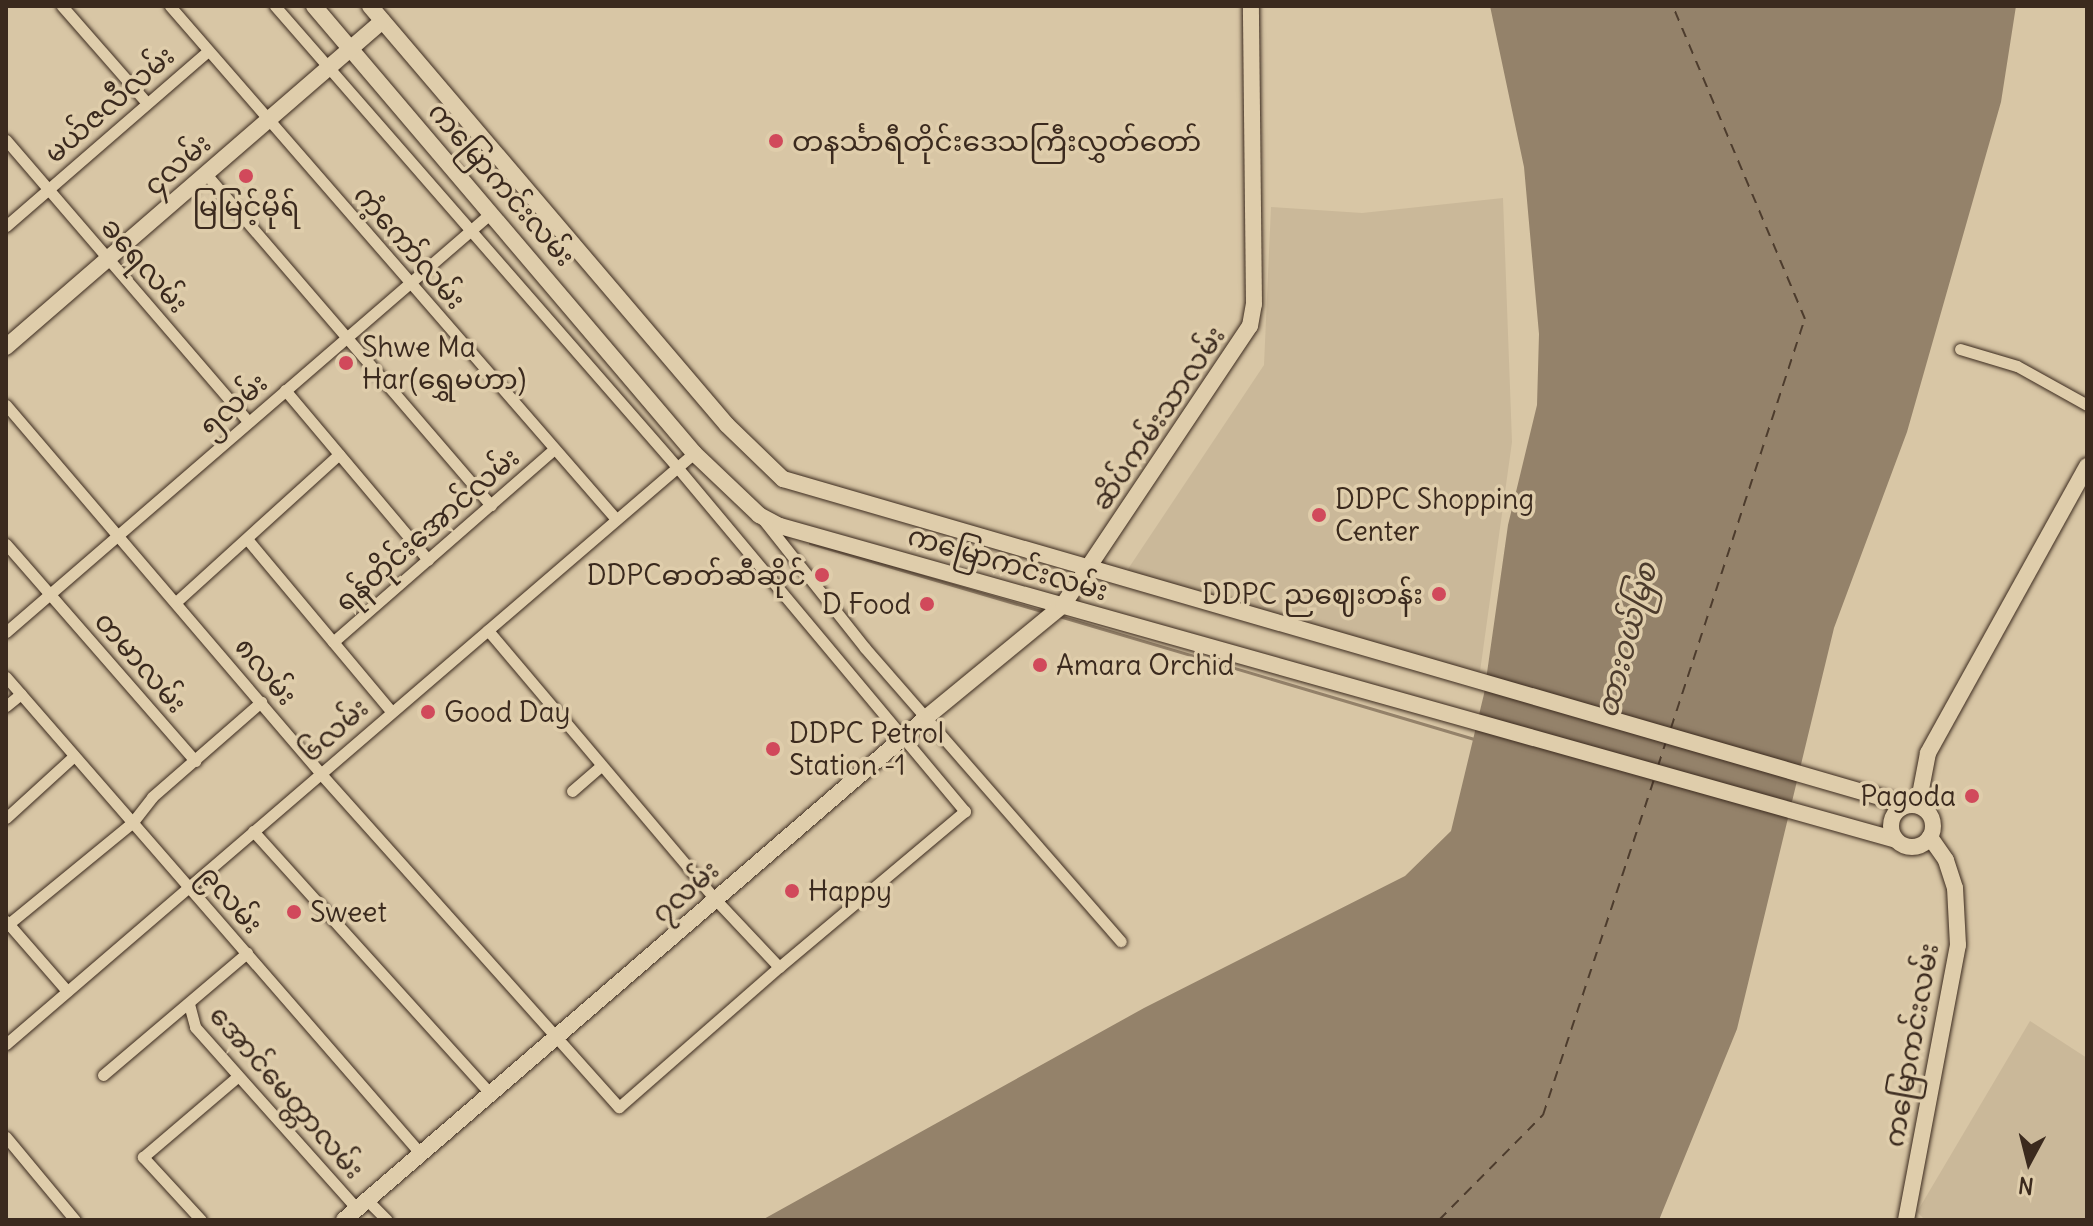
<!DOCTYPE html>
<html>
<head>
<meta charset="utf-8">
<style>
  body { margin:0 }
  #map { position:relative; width:2093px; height:1226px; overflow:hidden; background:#d8c6a5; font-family:Delius,"Noto Sans Myanmar",sans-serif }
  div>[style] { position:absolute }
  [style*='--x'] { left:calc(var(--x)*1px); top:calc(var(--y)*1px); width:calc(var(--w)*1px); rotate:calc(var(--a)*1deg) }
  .built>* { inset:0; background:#cab899 }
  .water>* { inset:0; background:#94826a }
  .stream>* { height:3px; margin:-1.5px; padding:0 1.5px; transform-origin:1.5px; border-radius:1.5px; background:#94826a }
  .ferry>* { height:2px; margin-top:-1px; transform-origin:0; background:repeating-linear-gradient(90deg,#4d3c2d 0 10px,transparent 0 18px) }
  .roads { filter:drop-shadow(0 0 2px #3b2a1e) drop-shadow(0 0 2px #3b2a1e) }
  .street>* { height:11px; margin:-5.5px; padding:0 5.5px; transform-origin:5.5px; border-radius:5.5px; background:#dfcdab }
  .secondary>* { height:16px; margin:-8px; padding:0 8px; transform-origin:8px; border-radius:8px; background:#dfcdab }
  .secondary>.ring { margin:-8px; padding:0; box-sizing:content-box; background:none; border:16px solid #dfcdab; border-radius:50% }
  .dots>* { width:22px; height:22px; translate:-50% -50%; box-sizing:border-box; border:4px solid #dfcdab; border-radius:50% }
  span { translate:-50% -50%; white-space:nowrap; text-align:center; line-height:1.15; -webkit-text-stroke:7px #dfcdab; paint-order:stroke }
  .street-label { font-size:28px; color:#3b2a1e }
  .poi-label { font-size:28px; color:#3b2a1e }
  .left { translate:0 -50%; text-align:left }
  .right { translate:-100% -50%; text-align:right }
  .water-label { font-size:30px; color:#4d3c2d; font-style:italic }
  .frame { position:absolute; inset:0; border:8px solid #3b2a1e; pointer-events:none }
  .north { position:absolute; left:1989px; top:1122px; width:80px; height:80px; -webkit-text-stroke:6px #dfcdab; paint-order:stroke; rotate:187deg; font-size:22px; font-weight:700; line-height:32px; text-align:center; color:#3b2a1e }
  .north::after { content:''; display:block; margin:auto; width:28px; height:36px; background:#3b2a1e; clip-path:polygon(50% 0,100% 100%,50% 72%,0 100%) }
</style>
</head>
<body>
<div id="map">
  <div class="built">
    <div style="clip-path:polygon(1503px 198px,1512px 442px,1478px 686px,1118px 584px,1264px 365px,1271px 207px,1362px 213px)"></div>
    <div style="clip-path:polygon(2030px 1021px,2087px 1058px,2087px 1220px,1925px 1220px,1917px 1212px)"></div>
  </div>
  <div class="water">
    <div style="clip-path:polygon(1490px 6px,2016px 6px,2001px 102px,1907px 432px,1834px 628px,1737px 1029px,1659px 1220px,762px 1220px,1144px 1008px,1405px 876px,1451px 831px,1484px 694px,1508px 525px,1537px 405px,1539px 334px,1524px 167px)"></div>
  </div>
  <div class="stream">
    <div style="--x:810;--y:543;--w:244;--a:16.4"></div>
    <div style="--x:1059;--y:616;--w:432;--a:16.5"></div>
  </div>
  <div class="ferry">
    <div style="--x:1671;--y:728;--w:430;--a:-71.9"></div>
    <div style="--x:1805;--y:319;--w:340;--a:-112.9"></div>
    <div style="--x:1658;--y:766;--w:25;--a:-72"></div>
    <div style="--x:1439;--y:1220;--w:148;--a:-45.3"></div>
    <div style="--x:1543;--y:1115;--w:353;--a:-71.7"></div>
  </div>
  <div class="roads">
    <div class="street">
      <div style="--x:62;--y:6;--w:128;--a:48.8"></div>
      <div style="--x:170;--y:6;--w:678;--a:49"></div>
      <div style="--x:275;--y:6;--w:612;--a:48.91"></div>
      <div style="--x:677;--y:467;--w:449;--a:50.1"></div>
      <div style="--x:965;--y:811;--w:243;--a:140"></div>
      <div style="--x:779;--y:967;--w:93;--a:-133.3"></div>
      <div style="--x:715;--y:899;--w:352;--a:-130.2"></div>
      <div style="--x:6;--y:140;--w:371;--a:49.3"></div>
      <div style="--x:206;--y:174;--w:437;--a:49.3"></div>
      <div style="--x:6;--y:226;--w:267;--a:-40.9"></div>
      <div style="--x:1960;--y:349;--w:59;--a:16.6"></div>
      <div style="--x:2017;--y:366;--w:80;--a:29.1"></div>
      <div style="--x:285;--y:390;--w:222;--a:49.9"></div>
      <div style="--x:6;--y:405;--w:485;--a:49.5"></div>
      <div style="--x:321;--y:774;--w:447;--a:48.2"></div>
      <div style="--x:619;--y:1107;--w:213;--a:-41.2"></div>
      <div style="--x:762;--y:518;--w:166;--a:51.6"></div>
      <div style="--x:865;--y:648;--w:389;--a:48.9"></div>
      <div style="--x:247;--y:539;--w:224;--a:50.1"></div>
      <div style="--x:6;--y:544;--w:288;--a:48.9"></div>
      <div style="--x:176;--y:602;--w:220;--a:-42.2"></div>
      <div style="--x:6;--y:632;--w:642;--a:-40.83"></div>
      <div style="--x:333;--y:642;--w:291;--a:-41.1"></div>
      <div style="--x:6;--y:677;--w:631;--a:48.98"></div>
      <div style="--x:6;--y:706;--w:19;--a:-39"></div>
      <div style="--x:572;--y:791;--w:38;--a:-41"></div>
      <div style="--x:6;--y:818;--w:92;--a:-42.4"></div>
      <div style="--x:253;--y:831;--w:353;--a:47.9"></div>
      <div style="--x:6;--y:921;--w:93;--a:48.9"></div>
      <div style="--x:6;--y:926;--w:163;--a:-39.3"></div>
      <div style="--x:132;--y:823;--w:33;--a:-52"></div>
      <div style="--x:152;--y:797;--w:145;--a:-41.1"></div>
      <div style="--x:189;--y:1004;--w:24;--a:75"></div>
      <div style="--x:195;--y:1027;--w:244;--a:48.3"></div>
      <div style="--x:6;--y:1044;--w:907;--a:-40.66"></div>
      <div style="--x:103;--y:1075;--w:189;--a:-40.3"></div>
      <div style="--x:6;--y:1137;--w:108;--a:50.3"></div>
      <div style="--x:367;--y:1200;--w:28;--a:45"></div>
      <div style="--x:201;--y:1220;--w:86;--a:-132.6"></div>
      <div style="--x:143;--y:1157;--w:123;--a:-40.4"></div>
    </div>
    <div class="secondary">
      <div style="--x:314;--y:6;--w:587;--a:49.63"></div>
      <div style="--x:694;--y:453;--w:90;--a:43.6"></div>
      <div style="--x:759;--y:515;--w:24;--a:28"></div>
      <div style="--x:780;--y:526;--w:1159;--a:15.71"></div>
      <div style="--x:370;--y:6;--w:550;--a:49.57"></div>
      <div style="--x:727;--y:425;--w:78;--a:44"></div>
      <div style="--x:783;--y:479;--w:1170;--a:16.17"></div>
      <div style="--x:6;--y:347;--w:498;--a:-40.9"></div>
      <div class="ring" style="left:1891px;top:805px;width:26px;height:26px"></div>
      <div style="--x:1918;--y:805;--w:53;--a:-79.1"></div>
      <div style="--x:1928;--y:753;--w:328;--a:-61"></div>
      <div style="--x:344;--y:1220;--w:771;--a:-40.79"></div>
      <div style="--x:928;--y:716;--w:175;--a:-39.4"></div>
      <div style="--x:1063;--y:605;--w:336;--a:-56.2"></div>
      <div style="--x:1250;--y:326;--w:22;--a:-80"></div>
      <div style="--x:1254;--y:304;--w:298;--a:-90.6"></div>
      <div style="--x:1906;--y:1220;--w:280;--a:-79.3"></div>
      <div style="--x:1958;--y:945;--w:57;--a:-93"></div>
      <div style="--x:1955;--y:888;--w:29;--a:-108"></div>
      <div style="--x:1946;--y:860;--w:28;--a:-125"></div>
    </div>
  </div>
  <div class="dots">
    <div style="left:776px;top:141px;background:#d1495b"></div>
    <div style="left:246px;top:176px;background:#d1495b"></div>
    <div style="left:346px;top:363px;background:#d1495b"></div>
    <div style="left:1319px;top:515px;background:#d1495b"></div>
    <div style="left:822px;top:575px;background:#d1495b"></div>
    <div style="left:1439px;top:594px;background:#d1495b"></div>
    <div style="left:927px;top:604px;background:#d1495b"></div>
    <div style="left:1040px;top:665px;background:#d1495b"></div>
    <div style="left:428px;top:712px;background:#d1495b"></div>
    <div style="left:773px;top:749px;background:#d1495b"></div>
    <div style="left:1972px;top:796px;background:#d1495b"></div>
    <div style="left:792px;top:891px;background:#d1495b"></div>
    <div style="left:294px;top:912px;background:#d1495b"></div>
  </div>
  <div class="street-label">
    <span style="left:109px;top:104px;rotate:-41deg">မယ်ဇလီလမ်း</span>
    <span style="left:177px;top:164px;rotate:-41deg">၄လမ်း</span>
    <span style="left:502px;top:184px;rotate:49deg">ကမြောကင်းလမ်း</span>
    <span style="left:410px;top:247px;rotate:49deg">ကံ့ကော်လမ်း</span>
    <span style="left:145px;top:265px;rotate:49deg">ခရေလမ်း</span>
    <span style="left:233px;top:404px;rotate:-41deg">၅လမ်း</span>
    <span style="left:1158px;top:418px;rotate:-56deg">ဆိပ်ကမ်းသာလမ်း</span>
    <span style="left:427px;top:529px;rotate:-41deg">ရန်တိုင်းအောင်လမ်း</span>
    <span style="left:1008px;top:563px;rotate:16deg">ကမြောကင်းလမ်း</span>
    <span style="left:141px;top:662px;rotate:49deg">တမာလမ်း</span>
    <span style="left:266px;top:671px;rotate:50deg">၈လမ်း</span>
    <span style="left:334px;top:730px;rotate:-42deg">၆လမ်း</span>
    <span style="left:685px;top:891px;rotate:-41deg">၇လမ်း</span>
    <span style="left:231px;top:899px;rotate:49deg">၉လမ်း</span>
    <span style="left:1911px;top:1045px;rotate:-80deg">ကမြောကင်းလမ်း</span>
    <span style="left:287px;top:1092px;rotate:49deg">အောင်မေတ္တာလမ်း</span>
  </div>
  <div class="poi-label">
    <span class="left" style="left:792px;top:141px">တနင်္သာရီတိုင်းဒေသကြီးလွှတ်တော်</span>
    <span style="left:246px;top:206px">မြမြင့်မိုရ်</span>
    <span class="left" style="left:362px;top:363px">Shwe Ma<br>Har(‌‌ရွှေမဟာ)</span>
    <span class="left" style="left:1335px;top:515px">DDPC Shopping<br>Center</span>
    <span class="right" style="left:806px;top:575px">DDPCဓာတ်ဆီဆိုင်</span>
    <span class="right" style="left:1423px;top:594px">DDPC ညဈေးတန်း</span>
    <span class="right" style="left:911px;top:604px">D Food</span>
    <span class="left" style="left:1056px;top:665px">Amara Orchid</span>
    <span class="left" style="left:444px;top:712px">Good Day</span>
    <span class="left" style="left:789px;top:749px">DDPC Petrol<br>Station -1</span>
    <span class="right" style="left:1956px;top:796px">Pagoda</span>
    <span class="left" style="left:808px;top:891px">Happy</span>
    <span class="left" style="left:310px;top:912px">Sweet</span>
  </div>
  <div class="water-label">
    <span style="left:1626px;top:640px;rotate:-75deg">ထားဝယ်မြစ</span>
  </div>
  <div class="frame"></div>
  <div class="north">N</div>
</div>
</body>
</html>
